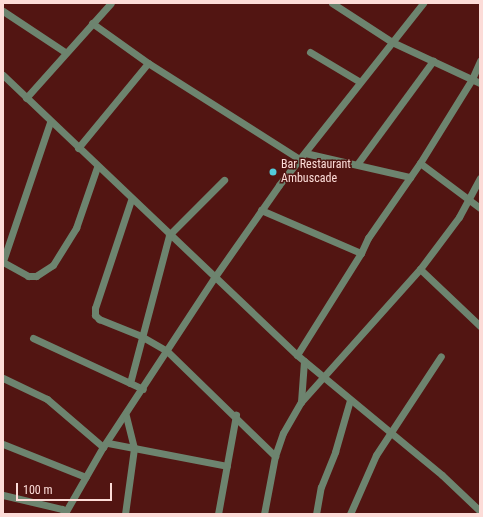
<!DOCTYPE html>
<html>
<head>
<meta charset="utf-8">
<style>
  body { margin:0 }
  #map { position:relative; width:483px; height:517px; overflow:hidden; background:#521512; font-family:"Roboto Condensed",sans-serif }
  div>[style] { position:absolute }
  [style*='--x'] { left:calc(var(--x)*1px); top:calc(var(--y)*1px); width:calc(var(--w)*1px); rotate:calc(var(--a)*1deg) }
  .street>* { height:7px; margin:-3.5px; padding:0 3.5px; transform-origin:3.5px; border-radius:3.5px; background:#6d846f }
  .dots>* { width:11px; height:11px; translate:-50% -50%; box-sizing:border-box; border:2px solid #521512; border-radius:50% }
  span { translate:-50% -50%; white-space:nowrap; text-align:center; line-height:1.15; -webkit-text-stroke:3px #521512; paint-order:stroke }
  .poi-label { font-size:12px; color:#fcdcd8 }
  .left { translate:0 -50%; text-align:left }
  .frame { position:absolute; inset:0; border:4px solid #fcdcd8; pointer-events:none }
  .scale { position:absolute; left:16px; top:483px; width:96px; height:18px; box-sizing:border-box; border:2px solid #fcdcd8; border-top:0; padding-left:5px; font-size:12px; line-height:14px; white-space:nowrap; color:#fcdcd8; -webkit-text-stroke:3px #521512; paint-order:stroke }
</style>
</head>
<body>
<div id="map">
  <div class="street">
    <div style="--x:332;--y:3;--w:72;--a:33"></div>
    <div style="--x:392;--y:42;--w:97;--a:25"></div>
    <div style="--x:3;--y:11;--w:74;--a:33.5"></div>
    <div style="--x:92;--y:23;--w:69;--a:35.5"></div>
    <div style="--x:148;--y:63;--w:179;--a:32.4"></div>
    <div style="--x:310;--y:52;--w:58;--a:31"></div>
    <div style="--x:3;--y:75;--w:406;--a:43.6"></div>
    <div style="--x:297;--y:355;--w:188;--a:39.6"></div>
    <div style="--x:442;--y:475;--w:52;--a:43.5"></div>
    <div style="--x:26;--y:98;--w:127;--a:-48.2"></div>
    <div style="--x:78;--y:148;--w:110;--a:-50.5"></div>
    <div style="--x:305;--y:153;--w:108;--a:12.9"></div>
    <div style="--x:358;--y:163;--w:127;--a:-53.7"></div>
    <div style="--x:420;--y:163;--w:75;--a:36.9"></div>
    <div style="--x:131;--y:200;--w:114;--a:108.4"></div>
    <div style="--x:95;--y:308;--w:7;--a:90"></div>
    <div style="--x:95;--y:315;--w:6;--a:45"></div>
    <div style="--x:99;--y:319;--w:45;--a:22"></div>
    <div style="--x:141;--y:336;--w:30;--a:30"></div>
    <div style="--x:167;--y:351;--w:151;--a:44.2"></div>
    <div style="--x:261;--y:210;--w:109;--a:23.3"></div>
    <div style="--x:3;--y:261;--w:147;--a:-71.3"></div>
    <div style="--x:3;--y:262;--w:29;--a:29"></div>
    <div style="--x:28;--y:276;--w:8;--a:0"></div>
    <div style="--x:36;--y:276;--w:20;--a:-33"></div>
    <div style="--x:53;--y:265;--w:44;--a:-58.1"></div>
    <div style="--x:76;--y:228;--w:65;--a:-71"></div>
    <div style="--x:420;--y:269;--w:83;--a:43.5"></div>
    <div style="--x:33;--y:338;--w:121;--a:24.9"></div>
    <div style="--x:297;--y:355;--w:120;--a:-57.9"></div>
    <div style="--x:361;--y:253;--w:17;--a:-65"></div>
    <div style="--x:368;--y:238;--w:91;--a:-55.3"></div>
    <div style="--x:420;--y:163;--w:99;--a:-58.2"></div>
    <div style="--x:472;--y:79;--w:20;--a:-66"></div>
    <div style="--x:3;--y:378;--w:49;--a:25.5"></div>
    <div style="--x:47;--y:399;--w:74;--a:40.6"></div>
    <div style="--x:130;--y:383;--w:153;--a:-75.2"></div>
    <div style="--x:169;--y:235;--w:78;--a:-45"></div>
    <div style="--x:301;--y:402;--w:41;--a:-85.8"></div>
    <div style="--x:108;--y:443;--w:121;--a:10.9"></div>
    <div style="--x:3;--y:444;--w:89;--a:21.7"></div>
    <div style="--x:3;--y:495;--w:61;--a:13.3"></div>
    <div style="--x:62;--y:509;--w:5;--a:53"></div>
    <div style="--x:65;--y:513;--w:76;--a:-60.1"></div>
    <div style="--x:103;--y:447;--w:202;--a:-56.7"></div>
    <div style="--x:214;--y:278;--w:113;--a:-55"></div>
    <div style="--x:279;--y:185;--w:232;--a:-51.6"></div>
    <div style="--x:125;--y:514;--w:67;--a:-82.2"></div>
    <div style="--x:134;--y:448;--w:34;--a:-104"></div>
    <div style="--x:218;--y:514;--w:101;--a:-79.7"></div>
    <div style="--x:264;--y:514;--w:59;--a:-79.3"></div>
    <div style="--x:275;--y:456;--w:24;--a:-71"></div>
    <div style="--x:283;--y:433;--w:36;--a:-60"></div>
    <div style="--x:301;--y:402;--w:178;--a:-48.2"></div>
    <div style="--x:420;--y:269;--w:65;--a:-53.1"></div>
    <div style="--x:459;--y:217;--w:44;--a:-61.7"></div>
    <div style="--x:316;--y:514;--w:27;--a:-80"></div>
    <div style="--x:321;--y:487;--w:38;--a:-68"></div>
    <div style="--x:335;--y:452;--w:54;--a:-73.9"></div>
    <div style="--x:350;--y:514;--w:64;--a:-66.2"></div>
    <div style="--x:376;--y:455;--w:118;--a:-56.7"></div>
  </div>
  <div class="dots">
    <div style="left:273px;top:172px;background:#53cbdb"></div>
  </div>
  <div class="poi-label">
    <span class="left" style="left:281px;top:172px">Bar Restaurant<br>Ambuscade</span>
  </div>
  <div class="frame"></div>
  <div class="scale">100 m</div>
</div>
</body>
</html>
